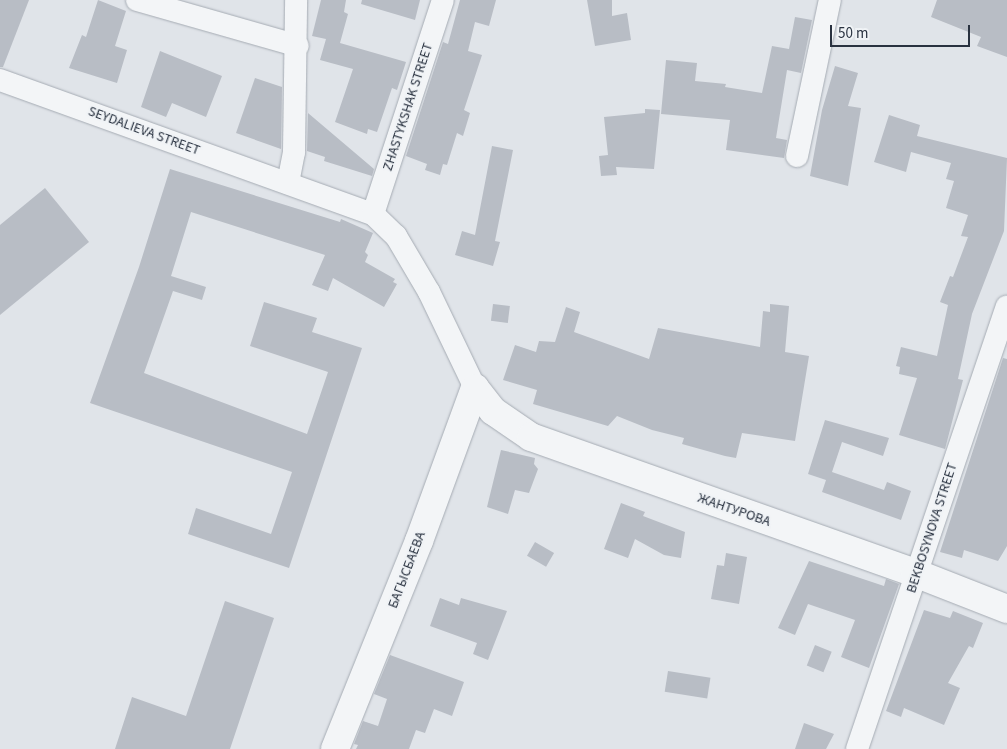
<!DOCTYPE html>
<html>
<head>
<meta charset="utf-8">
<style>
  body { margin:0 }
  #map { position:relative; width:1007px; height:749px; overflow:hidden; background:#e0e4e9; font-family:"Source Sans 3",sans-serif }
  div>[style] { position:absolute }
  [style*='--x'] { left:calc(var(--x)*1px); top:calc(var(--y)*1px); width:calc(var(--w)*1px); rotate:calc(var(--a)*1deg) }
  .building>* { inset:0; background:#b8bdc5; transform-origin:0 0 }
  .roads { filter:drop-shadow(0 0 1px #a5abb3) drop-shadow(0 0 1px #a5abb3) }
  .minor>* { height:22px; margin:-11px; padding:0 11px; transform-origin:11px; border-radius:11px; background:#f3f5f7 }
  .tertiary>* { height:28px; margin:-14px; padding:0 14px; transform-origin:14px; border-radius:14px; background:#f3f5f7 }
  span { translate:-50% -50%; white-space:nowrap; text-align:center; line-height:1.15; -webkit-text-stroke:4px #f0f3f6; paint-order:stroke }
  .street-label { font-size:14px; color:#293240 }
  .scale { position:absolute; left:830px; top:25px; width:140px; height:22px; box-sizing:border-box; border:2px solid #293240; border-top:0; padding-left:6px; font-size:15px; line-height:18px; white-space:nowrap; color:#293240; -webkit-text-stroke:4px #f0f3f6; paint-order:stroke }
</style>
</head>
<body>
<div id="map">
  <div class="building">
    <div style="clip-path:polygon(0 0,29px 0,3px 67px,0 67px)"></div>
    <div style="clip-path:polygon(98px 0,126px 11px,115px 46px,127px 50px,117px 83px,69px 68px,82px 35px,86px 37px)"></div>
    <div style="clip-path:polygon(321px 0,346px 0,344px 12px,348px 14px,340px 43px,406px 62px,397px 90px,392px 88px,377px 132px,368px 129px,367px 134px,335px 122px,353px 69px,320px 60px,326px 39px,312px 36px)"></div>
    <div style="clip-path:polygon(362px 0,420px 0,415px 20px,361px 4px)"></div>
    <div style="clip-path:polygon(460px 0,496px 0,489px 26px,475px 22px,468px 51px,482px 55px,464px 110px,470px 113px,463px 136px,457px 133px,447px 165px,443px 164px,440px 175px,425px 170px,427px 164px,406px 156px,443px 42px,448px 44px)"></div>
    <div style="clip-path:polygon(587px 0,612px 0,612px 16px,627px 13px,631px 40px,595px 46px)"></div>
    <div style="clip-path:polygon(937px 0,1007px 0,1007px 57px,977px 46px,981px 37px,931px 17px)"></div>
    <div style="clip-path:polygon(795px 17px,812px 20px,801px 73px,787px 70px,776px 138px,787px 140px,784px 158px,726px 150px,730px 120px,661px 114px,666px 60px,697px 63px,695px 81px,726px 84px,725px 87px,762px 93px,772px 46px,789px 49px)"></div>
    <div style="clip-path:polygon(160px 51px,222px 76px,206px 117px,172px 103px,166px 117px,141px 107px)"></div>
    <div style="clip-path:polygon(835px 66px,858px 73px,848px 106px,861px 108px,848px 186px,810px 176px,822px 110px)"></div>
    <div style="clip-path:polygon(255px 78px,282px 87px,281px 149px,236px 133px)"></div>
    <div style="clip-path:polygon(645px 109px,660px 110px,654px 169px,616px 167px,617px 175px,601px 176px,599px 156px,608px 155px,604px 117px,645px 113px)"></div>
    <div style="clip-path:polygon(308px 113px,374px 169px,372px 176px,324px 161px,325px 157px,307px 151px)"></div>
    <div style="clip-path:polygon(889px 115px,920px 125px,917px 136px,1007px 158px,1004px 231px,972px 314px,958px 379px,963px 380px,945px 449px,899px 435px,917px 378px,899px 374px,900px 367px,896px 366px,901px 347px,937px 356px,948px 305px,940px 302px,950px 276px,953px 277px,968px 237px,961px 236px,968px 215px,946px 208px,954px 181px,946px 179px,951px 163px,911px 152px,906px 172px,874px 162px)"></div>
    <div style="clip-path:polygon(492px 146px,513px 150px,495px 241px,500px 242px,493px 266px,455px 255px,462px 231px,475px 235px)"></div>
    <div style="clip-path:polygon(170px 169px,340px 222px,341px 219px,373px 233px,365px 252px,368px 255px,365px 262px,395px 279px,393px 282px,397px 284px,384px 307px,333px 278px,328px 291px,312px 285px,325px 255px,191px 212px,171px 276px,206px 287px,202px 300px,173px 291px,144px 373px,307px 434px,328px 372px,250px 346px,264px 302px,317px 318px,312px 332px,362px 348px,289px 568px,188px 534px,196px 508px,271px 534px,292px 472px,90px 403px,139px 267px)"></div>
    <div style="clip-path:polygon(45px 188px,89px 242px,0 315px,0 225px)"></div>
    <div style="left:493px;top:304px;width:17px;height:17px;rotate:7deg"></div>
    <div style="clip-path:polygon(770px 304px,789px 306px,785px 352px,809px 356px,795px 441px,742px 433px,736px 458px,725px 456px,682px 444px,684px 438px,652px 430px,617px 416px,608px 426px,533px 404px,537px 390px,503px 380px,515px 345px,536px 352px,539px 341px,555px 342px,566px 307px,580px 312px,574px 332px,649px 359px,658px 328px,760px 347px,763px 311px,770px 312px)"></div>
    <div style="clip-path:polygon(1003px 358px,1007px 359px,1007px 546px,998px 561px,964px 550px,962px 558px,940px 552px)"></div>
    <div style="clip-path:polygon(825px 420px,889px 438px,883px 456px,842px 442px,832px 472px,884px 490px,887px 482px,911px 491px,901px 520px,822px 492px,826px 480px,808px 474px)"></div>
    <div style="clip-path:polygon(501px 450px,535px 458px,534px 464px,538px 469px,529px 493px,515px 490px,508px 514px,487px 507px)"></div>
    <div style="clip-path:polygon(621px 503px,645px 512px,643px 516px,685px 532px,681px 558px,664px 555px,635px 539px,628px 558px,604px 549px)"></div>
    <div style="left:535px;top:542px;width:22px;height:16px;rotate:30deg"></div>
    <div style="clip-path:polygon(726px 553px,747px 557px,739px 604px,711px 599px,717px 565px,724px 566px)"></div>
    <div style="clip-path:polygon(809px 561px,884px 586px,886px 579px,899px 584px,869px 668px,841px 657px,855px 620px,808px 604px,795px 635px,778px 628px)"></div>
    <div style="clip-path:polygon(440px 598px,459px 605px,461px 598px,507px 611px,488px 660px,473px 654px,477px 643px,430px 626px)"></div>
    <div style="clip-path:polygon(225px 601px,274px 618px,230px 749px,115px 749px,132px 697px,186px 716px)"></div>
    <div style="clip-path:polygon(924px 610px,950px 618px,953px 611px,983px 623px,973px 648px,969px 646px,948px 683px,960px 688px,944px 725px,904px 708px,901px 717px,886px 711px)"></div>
    <div style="left:815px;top:645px;width:18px;height:22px;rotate:22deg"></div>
    <div style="clip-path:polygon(390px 655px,464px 682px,452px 716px,434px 709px,425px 733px,416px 730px,409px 749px,356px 749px,358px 745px,354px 744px,363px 721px,378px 726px,387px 699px,374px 694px)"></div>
    <div style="left:668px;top:671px;width:43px;height:21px;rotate:9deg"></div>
    <div style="clip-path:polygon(804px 723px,834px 734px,826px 749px,795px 749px)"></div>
  </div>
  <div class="roads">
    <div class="minor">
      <div style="--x:137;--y:0;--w:167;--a:15.9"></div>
      <div style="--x:0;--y:80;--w:396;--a:19.8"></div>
      <div style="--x:373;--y:214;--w:32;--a:44"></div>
      <div style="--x:396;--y:236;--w:65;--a:59.5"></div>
      <div style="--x:429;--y:292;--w:106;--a:64.4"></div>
      <div style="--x:797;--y:156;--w:159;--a:-78.1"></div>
      <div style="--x:288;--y:183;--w:32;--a:-79"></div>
      <div style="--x:294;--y:152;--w:152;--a:-89.2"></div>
      <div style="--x:373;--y:214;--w:225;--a:-71.9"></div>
      <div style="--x:857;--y:749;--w:467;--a:-71.3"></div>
    </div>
    <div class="tertiary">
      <div style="--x:335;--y:749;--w:224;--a:-68"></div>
      <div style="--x:419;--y:541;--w:163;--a:-69.9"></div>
      <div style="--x:475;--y:388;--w:29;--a:52"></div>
      <div style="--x:493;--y:411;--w:46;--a:34.4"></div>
      <div style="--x:531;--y:437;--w:407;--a:19.5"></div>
      <div style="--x:915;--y:573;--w:99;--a:21.4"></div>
    </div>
  </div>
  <div class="street-label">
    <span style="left:408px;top:107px;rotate:-72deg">ZHASTYKSHAK STREET</span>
    <span style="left:144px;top:131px;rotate:20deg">SEYDALIEVA STREET</span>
    <span style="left:734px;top:510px;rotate:19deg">ЖАНТУРОВА</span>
    <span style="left:932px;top:528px;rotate:-72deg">BEKBOSYNOVA STREET</span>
    <span style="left:407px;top:570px;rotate:-69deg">БАГЫСБАЕВА</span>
  </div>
  <div class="scale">50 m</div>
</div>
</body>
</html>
